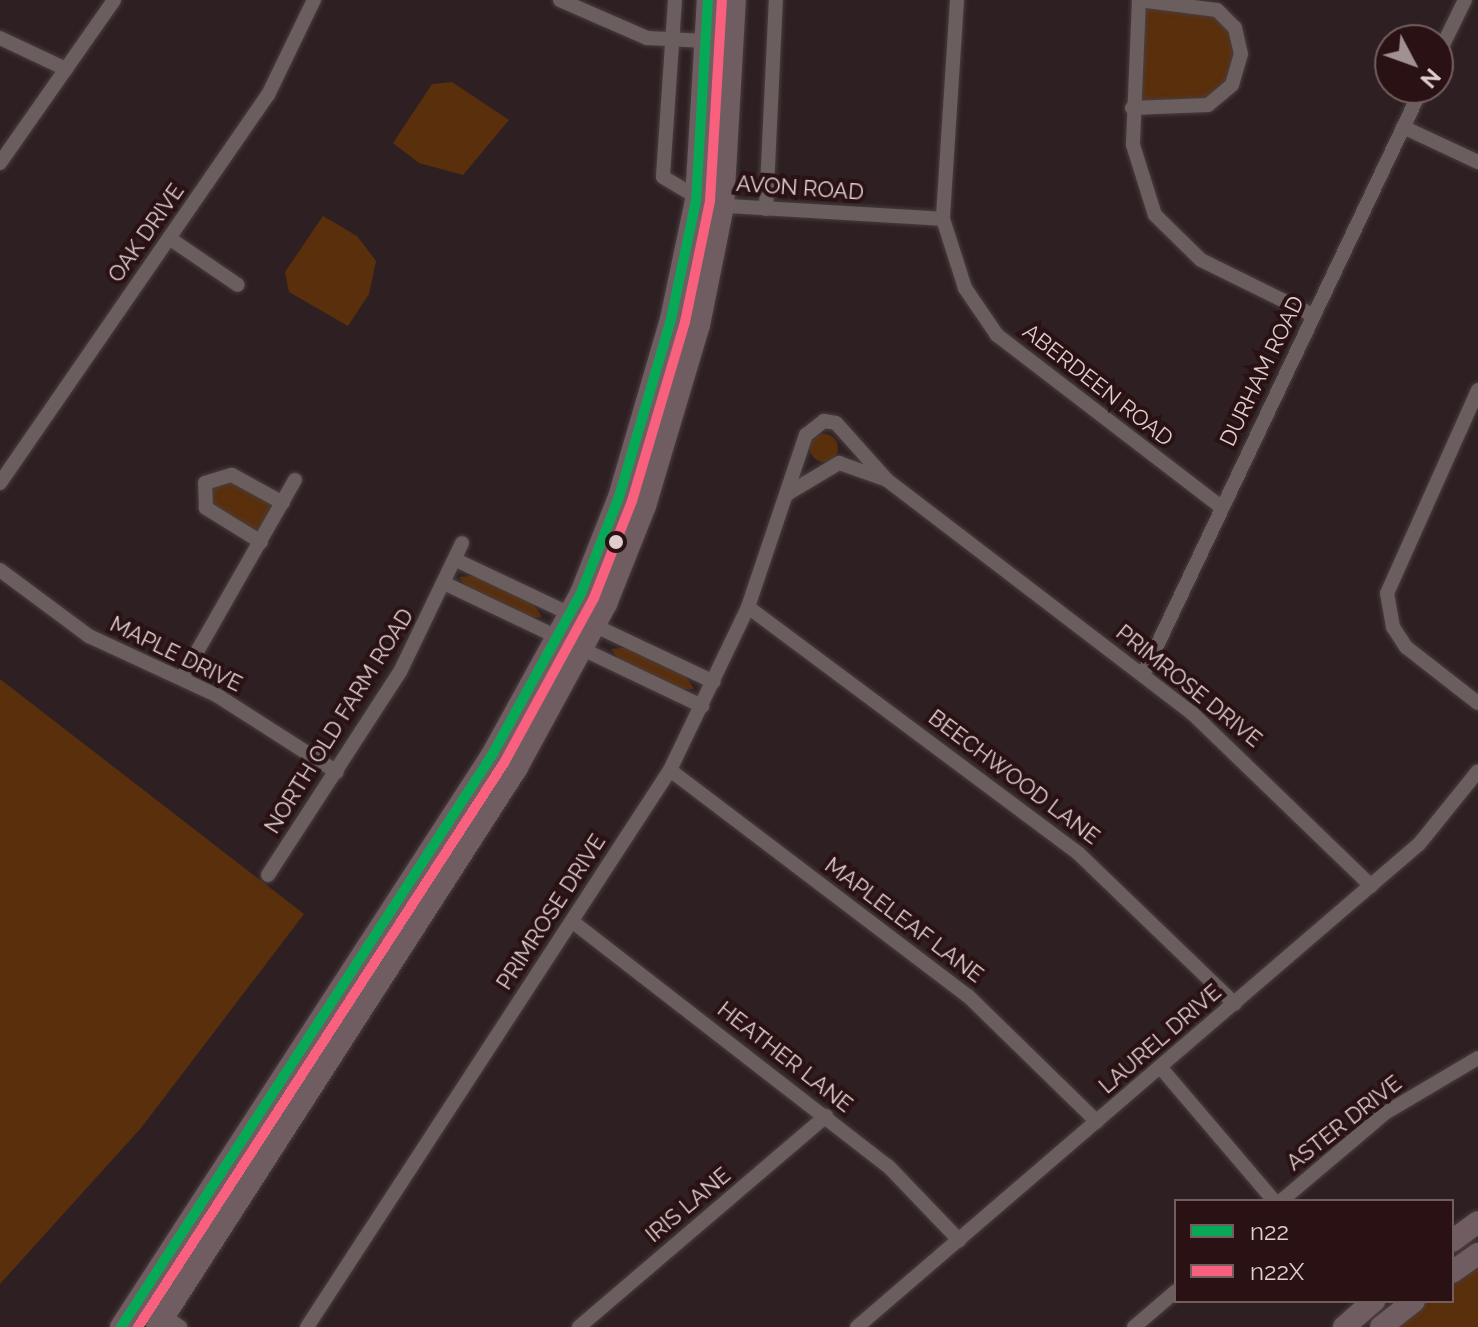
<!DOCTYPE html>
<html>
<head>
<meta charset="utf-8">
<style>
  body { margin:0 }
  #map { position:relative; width:1478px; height:1327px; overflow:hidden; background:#2e2022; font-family:Raleway,sans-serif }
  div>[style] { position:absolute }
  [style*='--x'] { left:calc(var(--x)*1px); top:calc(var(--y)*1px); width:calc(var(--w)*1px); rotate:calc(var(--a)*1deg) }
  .green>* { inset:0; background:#5a2f0b }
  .round { border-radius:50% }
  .roads { filter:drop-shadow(0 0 2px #493d3f) drop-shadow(0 0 2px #493d3f) }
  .street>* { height:14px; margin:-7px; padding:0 7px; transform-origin:7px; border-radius:7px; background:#6a5e5f }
  .primary>* { height:22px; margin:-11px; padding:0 11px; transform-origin:11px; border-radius:11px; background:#6f5d62 }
  .bus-1>* { height:10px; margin:-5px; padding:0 5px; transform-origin:5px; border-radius:5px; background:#06aa56 }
  .bus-2>* { height:10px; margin:-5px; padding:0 5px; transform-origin:5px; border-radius:5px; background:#f8607d }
  .dots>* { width:22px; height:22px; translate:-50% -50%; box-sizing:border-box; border:4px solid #291114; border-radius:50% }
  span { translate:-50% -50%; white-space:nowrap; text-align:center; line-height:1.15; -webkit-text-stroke:8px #291114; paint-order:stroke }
  .street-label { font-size:22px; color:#e0cecf }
  .legend { position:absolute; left:1174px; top:1199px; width:280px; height:104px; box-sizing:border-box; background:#291114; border:2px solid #725d5f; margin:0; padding:10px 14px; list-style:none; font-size:24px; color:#e0cecf }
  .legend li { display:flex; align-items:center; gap:16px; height:40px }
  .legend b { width:40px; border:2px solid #725d5f }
  .north { position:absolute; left:1374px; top:24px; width:80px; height:80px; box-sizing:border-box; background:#291114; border:2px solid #725d5f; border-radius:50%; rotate:131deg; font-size:22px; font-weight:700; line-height:32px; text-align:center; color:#e0cecf }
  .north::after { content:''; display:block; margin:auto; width:28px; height:36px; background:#a29192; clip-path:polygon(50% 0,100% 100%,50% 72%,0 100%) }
</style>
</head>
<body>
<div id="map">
  <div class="green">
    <div style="clip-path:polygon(1139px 0,1217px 10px,1241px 54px,1216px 101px,1132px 108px)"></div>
    <div style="clip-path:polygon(452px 82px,509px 120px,463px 175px,419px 163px,393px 143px,432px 84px)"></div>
    <div style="clip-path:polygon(323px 216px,357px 236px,376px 261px,369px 294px,348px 326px,289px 292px,285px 272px)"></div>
    <div class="round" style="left:810px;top:434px;width:28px;height:28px"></div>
    <div style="clip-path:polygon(221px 476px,281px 504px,261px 539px,214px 512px,203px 493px)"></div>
    <div style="clip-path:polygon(479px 575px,531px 600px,542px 617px,522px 618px,470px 592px,459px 577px)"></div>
    <div style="clip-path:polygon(631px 647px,683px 672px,694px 689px,674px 689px,622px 664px,611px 649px)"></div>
    <div style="clip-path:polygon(0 679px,304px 914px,141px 1128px,0 1284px)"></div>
    <div style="clip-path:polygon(1478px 1255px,1478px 1327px,1382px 1327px,1415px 1301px,1452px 1301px,1452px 1274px)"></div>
  </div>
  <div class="roads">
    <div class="street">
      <div style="--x:560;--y:0;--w:95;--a:23.6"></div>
      <div style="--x:647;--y:38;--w:59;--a:2.9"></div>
      <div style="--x:675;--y:0;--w:177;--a:93.9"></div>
      <div style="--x:663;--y:177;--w:55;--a:30.8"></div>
      <div style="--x:710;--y:205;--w:233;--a:3.4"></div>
      <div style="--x:957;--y:0;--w:219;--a:93.7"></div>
      <div style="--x:943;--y:219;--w:72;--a:72.3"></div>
      <div style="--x:965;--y:288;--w:57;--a:55.8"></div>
      <div style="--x:997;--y:335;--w:282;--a:37.5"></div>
      <div style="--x:1139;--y:0;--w:145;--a:92.4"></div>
      <div style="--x:1133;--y:145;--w:73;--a:72.6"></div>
      <div style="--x:1155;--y:215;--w:64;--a:44.4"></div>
      <div style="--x:1201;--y:260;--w:125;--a:26.2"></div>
      <div style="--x:0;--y:38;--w:73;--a:25.2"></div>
      <div style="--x:1438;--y:55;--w:61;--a:-63.9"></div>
      <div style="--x:1132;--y:108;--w:76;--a:-2.3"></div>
      <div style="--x:1208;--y:105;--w:31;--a:-40"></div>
      <div style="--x:1232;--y:85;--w:32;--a:-74"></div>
      <div style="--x:1241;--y:54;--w:27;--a:-103"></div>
      <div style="--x:1235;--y:28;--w:25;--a:-135"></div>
      <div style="--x:1217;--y:10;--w:79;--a:-172.7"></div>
      <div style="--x:1403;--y:127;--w:83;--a:25"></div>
      <div style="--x:0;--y:163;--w:199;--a:-55"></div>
      <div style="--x:766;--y:209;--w:209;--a:-87.3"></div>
      <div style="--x:169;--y:238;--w:83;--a:34.3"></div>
      <div style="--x:1478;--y:390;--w:222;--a:114.1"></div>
      <div style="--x:1387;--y:593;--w:35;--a:80"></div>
      <div style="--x:1393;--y:627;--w:24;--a:57"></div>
      <div style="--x:1406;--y:647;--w:91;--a:37.9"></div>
      <div style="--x:0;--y:483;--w:472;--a:-55.4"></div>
      <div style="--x:268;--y:95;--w:106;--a:-64.2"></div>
      <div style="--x:787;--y:494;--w:61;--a:-30.8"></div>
      <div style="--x:839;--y:463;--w:51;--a:19.5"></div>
      <div style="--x:887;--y:480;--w:384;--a:37.4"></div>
      <div style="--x:1192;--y:713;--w:249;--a:44"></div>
      <div style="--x:261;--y:542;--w:65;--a:-148.3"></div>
      <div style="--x:206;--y:508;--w:25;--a:-92"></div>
      <div style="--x:205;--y:483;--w:28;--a:-17"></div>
      <div style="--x:232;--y:475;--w:58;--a:28.8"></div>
      <div style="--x:456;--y:560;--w:285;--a:25.3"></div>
      <div style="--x:0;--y:570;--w:111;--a:36.6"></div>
      <div style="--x:89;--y:636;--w:142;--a:24.9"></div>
      <div style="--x:218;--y:696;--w:141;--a:32.6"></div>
      <div style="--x:446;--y:584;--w:284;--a:25.5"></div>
      <div style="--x:748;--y:607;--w:413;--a:36.7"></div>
      <div style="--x:1079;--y:854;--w:216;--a:43.9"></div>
      <div style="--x:1143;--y:675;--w:650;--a:-64.58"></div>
      <div style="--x:182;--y:678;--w:228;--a:-60.3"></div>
      <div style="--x:670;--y:770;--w:374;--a:37.2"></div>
      <div style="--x:968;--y:996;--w:180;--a:44.3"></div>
      <div style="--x:268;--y:875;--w:242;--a:-57"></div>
      <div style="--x:400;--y:672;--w:143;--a:-64.3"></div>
      <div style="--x:573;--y:922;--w:398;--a:37.8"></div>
      <div style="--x:888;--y:1166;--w:103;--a:46.2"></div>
      <div style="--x:1161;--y:1068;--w:175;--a:49.6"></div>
      <div style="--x:1281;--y:1201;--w:136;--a:-40.2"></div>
      <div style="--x:1385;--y:1113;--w:108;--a:-30.6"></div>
      <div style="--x:139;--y:1299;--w:50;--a:34.3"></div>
      <div style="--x:307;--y:1327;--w:665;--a:-56.91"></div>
      <div style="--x:670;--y:770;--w:181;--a:-64.4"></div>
      <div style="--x:748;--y:607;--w:182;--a:-71.4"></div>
      <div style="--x:806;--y:435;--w:23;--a:-38"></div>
      <div style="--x:824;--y:421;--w:12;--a:9"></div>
      <div style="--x:836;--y:423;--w:76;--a:48.2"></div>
      <div style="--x:579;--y:1327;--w:325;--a:-40.5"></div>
      <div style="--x:857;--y:1327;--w:742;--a:-40.68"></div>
      <div style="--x:1420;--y:843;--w:92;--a:-51.1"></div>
      <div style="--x:1134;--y:1327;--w:55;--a:-40.6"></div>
    </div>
    <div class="primary">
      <div style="--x:1452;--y:1241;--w:32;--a:-36"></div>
      <div style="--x:1452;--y:1272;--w:32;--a:-35"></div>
      <div style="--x:121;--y:1327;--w:682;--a:-57.03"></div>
      <div style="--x:492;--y:755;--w:185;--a:-61.2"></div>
      <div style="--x:581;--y:593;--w:103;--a:-68.4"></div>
      <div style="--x:619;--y:497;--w:185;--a:-73.7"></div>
      <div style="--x:671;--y:319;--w:122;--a:-78.1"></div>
      <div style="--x:696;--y:200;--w:200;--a:-86.6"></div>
      <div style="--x:157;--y:1327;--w:664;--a:-57.24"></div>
      <div style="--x:516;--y:769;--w:188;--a:-61.4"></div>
      <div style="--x:606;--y:604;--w:105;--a:-68.3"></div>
      <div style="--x:645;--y:506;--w:189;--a:-73.4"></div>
      <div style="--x:699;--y:325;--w:121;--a:-78.6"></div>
      <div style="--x:723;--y:206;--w:206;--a:-86.7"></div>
      <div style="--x:1344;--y:1327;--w:40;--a:-41"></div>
      <div style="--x:1381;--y:1327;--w:42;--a:-38.2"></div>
    </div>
  </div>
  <div class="bus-1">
    <div style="--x:121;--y:1327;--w:682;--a:-57.03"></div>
    <div style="--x:492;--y:755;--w:185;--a:-61.2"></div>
    <div style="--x:581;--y:593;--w:103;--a:-68.4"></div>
    <div style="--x:619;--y:497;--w:185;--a:-73.7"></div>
    <div style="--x:671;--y:319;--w:122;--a:-78.1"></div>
    <div style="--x:696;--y:200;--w:200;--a:-86.6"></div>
  </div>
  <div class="bus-2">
    <div style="--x:138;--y:1327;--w:672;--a:-57.02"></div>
    <div style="--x:504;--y:763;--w:188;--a:-61.4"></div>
    <div style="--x:594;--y:598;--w:104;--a:-68.6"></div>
    <div style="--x:632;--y:501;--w:187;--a:-73.5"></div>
    <div style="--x:685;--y:322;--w:124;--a:-78.3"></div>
    <div style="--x:710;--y:201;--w:200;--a:-86.6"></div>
  </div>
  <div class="dots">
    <div style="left:616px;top:542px;background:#e0cecf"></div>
  </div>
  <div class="street-label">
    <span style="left:800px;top:188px;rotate:4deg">AVON ROAD</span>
    <span style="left:146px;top:233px;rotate:-55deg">OAK DRIVE</span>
    <span style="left:1262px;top:371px;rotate:-64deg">DURHAM ROAD</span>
    <span style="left:1098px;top:385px;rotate:38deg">ABERDEEN ROAD</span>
    <span style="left:176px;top:654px;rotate:26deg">MAPLE DRIVE</span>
    <span style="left:1189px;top:686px;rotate:39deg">PRIMROSE DRIVE</span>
    <span style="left:339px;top:721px;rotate:-58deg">NORTH OLD FARM ROAD</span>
    <span style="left:1014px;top:777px;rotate:37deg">BEECHWOOD LANE</span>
    <span style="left:551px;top:912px;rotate:-57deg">PRIMROSE DRIVE</span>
    <span style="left:904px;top:920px;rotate:37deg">MAPLELEAF LANE</span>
    <span style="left:1160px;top:1039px;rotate:-41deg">LAUREL DRIVE</span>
    <span style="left:785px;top:1057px;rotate:38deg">HEATHER LANE</span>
    <span style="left:1344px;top:1123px;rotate:-38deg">ASTER DRIVE</span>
    <span style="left:688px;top:1205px;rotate:-40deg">IRIS LANE</span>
  </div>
  <ul class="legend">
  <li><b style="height:10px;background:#06aa56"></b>n22</li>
  <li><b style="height:10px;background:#f8607d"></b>n22X</li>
  </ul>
  <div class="north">N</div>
</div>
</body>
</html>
